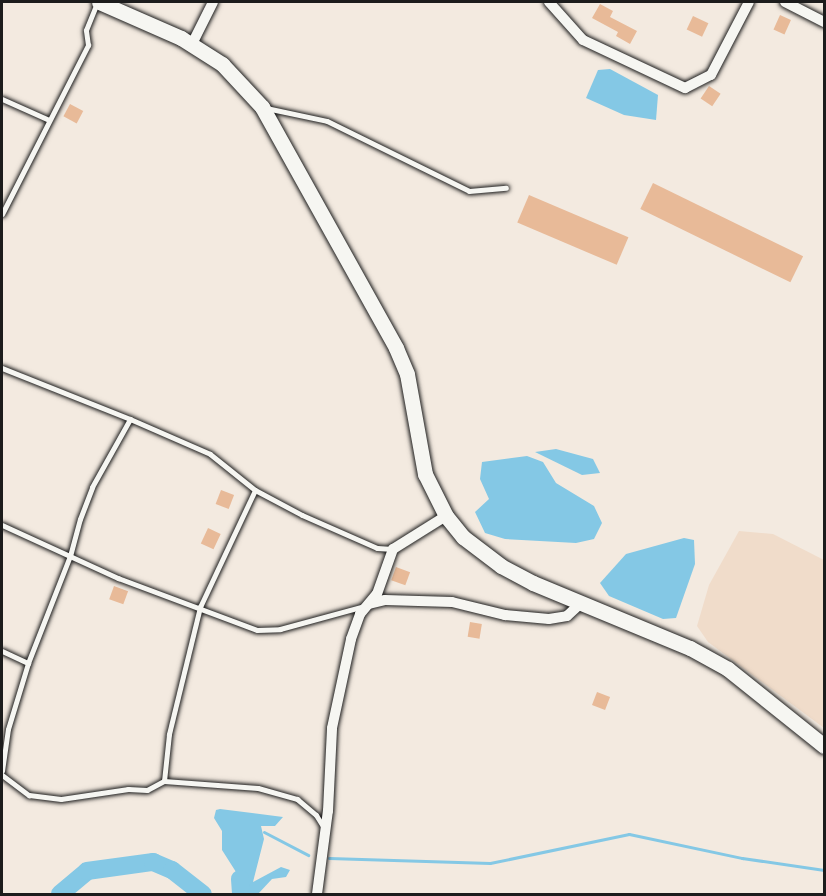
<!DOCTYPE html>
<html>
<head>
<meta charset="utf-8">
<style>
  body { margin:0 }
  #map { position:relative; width:826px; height:896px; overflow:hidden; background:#f3eae0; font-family:"Balsamiq Sans",sans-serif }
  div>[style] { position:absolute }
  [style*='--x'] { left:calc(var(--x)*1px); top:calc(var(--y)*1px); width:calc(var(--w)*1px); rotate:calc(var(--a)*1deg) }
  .built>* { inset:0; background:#f0dcca }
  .water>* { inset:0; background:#84c8e5 }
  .stream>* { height:3px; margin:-1.5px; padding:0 1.5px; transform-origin:1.5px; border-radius:1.5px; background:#84c8e5 }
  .river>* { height:18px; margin:-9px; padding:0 9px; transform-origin:9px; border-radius:9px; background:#84c8e5 }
  .building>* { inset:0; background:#e8ba98; transform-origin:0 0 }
  .roads { filter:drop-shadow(0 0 2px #1c1c1c) drop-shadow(0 0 2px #1c1c1c) }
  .service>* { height:5px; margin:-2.5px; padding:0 2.5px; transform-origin:2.5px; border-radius:2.5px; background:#f6f6f2 }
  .minor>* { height:10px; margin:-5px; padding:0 5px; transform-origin:5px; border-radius:5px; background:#f6f6f2 }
  .secondary>* { height:15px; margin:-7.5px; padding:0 7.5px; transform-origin:7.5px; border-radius:7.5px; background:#f6f6f2 }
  span { translate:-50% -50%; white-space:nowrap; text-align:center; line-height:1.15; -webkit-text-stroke:4.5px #f6f6f2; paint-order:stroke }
  .frame { position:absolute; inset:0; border:3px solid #1c1c1c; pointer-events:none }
</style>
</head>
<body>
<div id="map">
  <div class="built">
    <div style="clip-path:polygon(739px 531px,773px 534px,824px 560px,824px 728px,708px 642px,697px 626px,709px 585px)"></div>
  </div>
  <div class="water">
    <div style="clip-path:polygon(610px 69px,658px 95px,656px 120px,624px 115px,586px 98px,598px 70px)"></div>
    <div style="clip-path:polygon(556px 449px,593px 459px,600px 473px,582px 475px,535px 452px)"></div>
    <div style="clip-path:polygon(527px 456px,543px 462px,556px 483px,594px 506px,602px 523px,594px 539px,576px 543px,505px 539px,485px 533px,475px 512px,489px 499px,480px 479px,482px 462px)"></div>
    <div style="clip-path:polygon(684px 538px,694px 540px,695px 564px,676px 618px,663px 619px,609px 596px,600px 583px,626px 554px)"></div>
    <div style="clip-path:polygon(220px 809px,283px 817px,275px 826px,261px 826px,264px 839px,253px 882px,281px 867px,290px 870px,286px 877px,272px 879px,258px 894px,250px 894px,222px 850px,222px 831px,214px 818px,216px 810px)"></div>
  </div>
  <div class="stream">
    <div style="--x:264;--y:832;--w:50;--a:27.6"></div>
    <div style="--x:329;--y:858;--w:161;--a:1.8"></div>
    <div style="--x:490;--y:863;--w:142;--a:-11.8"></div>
    <div style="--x:629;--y:834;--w:116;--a:12"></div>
    <div style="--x:742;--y:858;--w:83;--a:8.3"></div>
  </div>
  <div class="river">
    <div style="--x:240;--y:879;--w:15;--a:86"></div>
    <div style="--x:60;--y:894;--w:35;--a:-40"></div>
    <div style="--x:87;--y:871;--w:67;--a:-7.8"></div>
    <div style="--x:153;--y:862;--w:21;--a:23"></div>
    <div style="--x:172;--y:870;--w:39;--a:38"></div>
  </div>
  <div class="building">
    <div style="clip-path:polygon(600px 4px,613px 11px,610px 17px,637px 31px,630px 44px,616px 36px,618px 32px,592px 18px)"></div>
    <div style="left:780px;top:15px;width:12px;height:16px;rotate:24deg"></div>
    <div style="left:693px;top:16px;width:17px;height:15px;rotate:25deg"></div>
    <div style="left:709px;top:86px;width:14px;height:15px;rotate:34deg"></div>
    <div style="left:70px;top:104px;width:15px;height:14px;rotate:28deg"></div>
    <div style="left:653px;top:183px;width:167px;height:29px;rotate:26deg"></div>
    <div style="left:529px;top:195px;width:108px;height:30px;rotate:23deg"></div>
    <div style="left:221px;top:490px;width:14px;height:15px;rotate:21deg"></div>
    <div style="left:208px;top:528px;width:14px;height:17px;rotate:25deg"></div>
    <div style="left:396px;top:567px;width:15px;height:14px;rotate:20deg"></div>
    <div style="left:114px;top:586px;width:15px;height:14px;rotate:20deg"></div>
    <div style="left:470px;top:622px;width:12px;height:15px;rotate:9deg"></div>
    <div style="left:597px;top:692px;width:14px;height:14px;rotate:21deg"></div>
  </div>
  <div class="roads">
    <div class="service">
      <div style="--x:2;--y:99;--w:51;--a:24.1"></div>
      <div style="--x:266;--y:108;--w:62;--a:12"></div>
      <div style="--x:327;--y:121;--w:158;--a:26.2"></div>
      <div style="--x:469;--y:191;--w:37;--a:-5"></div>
      <div style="--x:2;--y:214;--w:190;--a:-63"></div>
      <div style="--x:88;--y:45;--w:15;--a:-98"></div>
      <div style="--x:86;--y:30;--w:29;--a:-68"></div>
      <div style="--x:2;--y:368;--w:138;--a:21.7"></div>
      <div style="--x:2;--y:525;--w:128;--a:24.6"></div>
      <div style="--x:118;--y:578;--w:148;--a:20.5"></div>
      <div style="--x:257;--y:630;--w:23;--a:-2"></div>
      <div style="--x:280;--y:629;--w:87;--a:-15.3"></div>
      <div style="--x:2;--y:651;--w:29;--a:25"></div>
      <div style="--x:2;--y:771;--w:42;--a:-81.9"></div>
      <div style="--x:8;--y:729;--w:69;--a:-73.1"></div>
      <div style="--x:28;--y:663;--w:115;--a:-68.6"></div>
      <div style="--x:70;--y:556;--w:38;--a:-75"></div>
      <div style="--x:80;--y:519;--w:34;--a:-69"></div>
      <div style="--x:92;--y:487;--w:78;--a:-60.8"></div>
      <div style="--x:130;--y:419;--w:87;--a:23.6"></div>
      <div style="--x:210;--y:454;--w:58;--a:38.7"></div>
      <div style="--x:255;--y:490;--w:53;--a:28"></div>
      <div style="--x:302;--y:515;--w:82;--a:23.7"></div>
      <div style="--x:377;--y:548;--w:16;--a:4"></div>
      <div style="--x:2;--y:775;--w:34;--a:37"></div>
      <div style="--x:29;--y:795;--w:32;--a:7"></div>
      <div style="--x:61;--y:799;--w:68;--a:-8.5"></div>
      <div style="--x:128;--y:789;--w:19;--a:3"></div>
      <div style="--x:147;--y:790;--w:19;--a:-28"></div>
      <div style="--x:164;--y:781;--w:47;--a:-83.9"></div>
      <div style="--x:169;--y:734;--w:131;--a:-76.3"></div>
      <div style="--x:200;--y:607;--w:129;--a:-64.8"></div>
      <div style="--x:164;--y:781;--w:94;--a:4.3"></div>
      <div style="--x:258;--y:788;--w:41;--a:15.8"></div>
      <div style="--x:297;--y:799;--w:25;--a:40"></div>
      <div style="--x:316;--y:815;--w:15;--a:58"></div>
    </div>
    <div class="minor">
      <div style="--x:549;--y:2;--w:51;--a:48.2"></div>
      <div style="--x:583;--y:40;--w:113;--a:25.2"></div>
      <div style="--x:685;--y:88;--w:29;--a:-27"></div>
      <div style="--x:711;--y:75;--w:82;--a:-62.5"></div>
      <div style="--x:785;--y:2;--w:44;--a:27.1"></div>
      <div style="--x:192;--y:44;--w:47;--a:-63.4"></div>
      <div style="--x:369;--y:604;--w:16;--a:-14"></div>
      <div style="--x:385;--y:600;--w:67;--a:1.7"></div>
      <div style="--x:452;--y:602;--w:55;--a:13.8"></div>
      <div style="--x:505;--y:615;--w:44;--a:5.2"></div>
      <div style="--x:549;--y:619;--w:18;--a:-9"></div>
      <div style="--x:567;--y:616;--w:18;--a:-43"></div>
      <div style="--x:317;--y:894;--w:84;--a:-82.5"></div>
      <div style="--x:328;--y:811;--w:83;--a:-87.2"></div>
      <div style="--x:332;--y:728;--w:91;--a:-77.9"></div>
      <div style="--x:351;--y:639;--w:27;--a:-70"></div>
      <div style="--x:360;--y:614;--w:26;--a:-50"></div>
      <div style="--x:377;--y:594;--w:48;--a:-70.4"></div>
      <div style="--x:393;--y:549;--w:62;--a:-31.9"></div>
    </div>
    <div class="secondary">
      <div style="--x:99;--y:2;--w:90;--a:23.7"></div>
      <div style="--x:181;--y:38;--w:49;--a:32.4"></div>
      <div style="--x:222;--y:64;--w:59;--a:47.1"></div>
      <div style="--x:262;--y:107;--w:276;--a:60.9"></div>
      <div style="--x:396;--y:348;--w:28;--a:67"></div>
      <div style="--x:407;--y:374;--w:102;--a:79.8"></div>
      <div style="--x:425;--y:474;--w:47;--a:63.4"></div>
      <div style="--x:446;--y:516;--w:27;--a:51"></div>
      <div style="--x:463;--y:537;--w:48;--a:37.3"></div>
      <div style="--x:501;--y:566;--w:36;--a:28"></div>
      <div style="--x:533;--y:583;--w:170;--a:22.5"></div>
      <div style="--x:690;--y:648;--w:43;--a:28.9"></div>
      <div style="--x:728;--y:669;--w:123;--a:38.7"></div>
    </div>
  </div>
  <div class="frame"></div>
</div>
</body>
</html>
